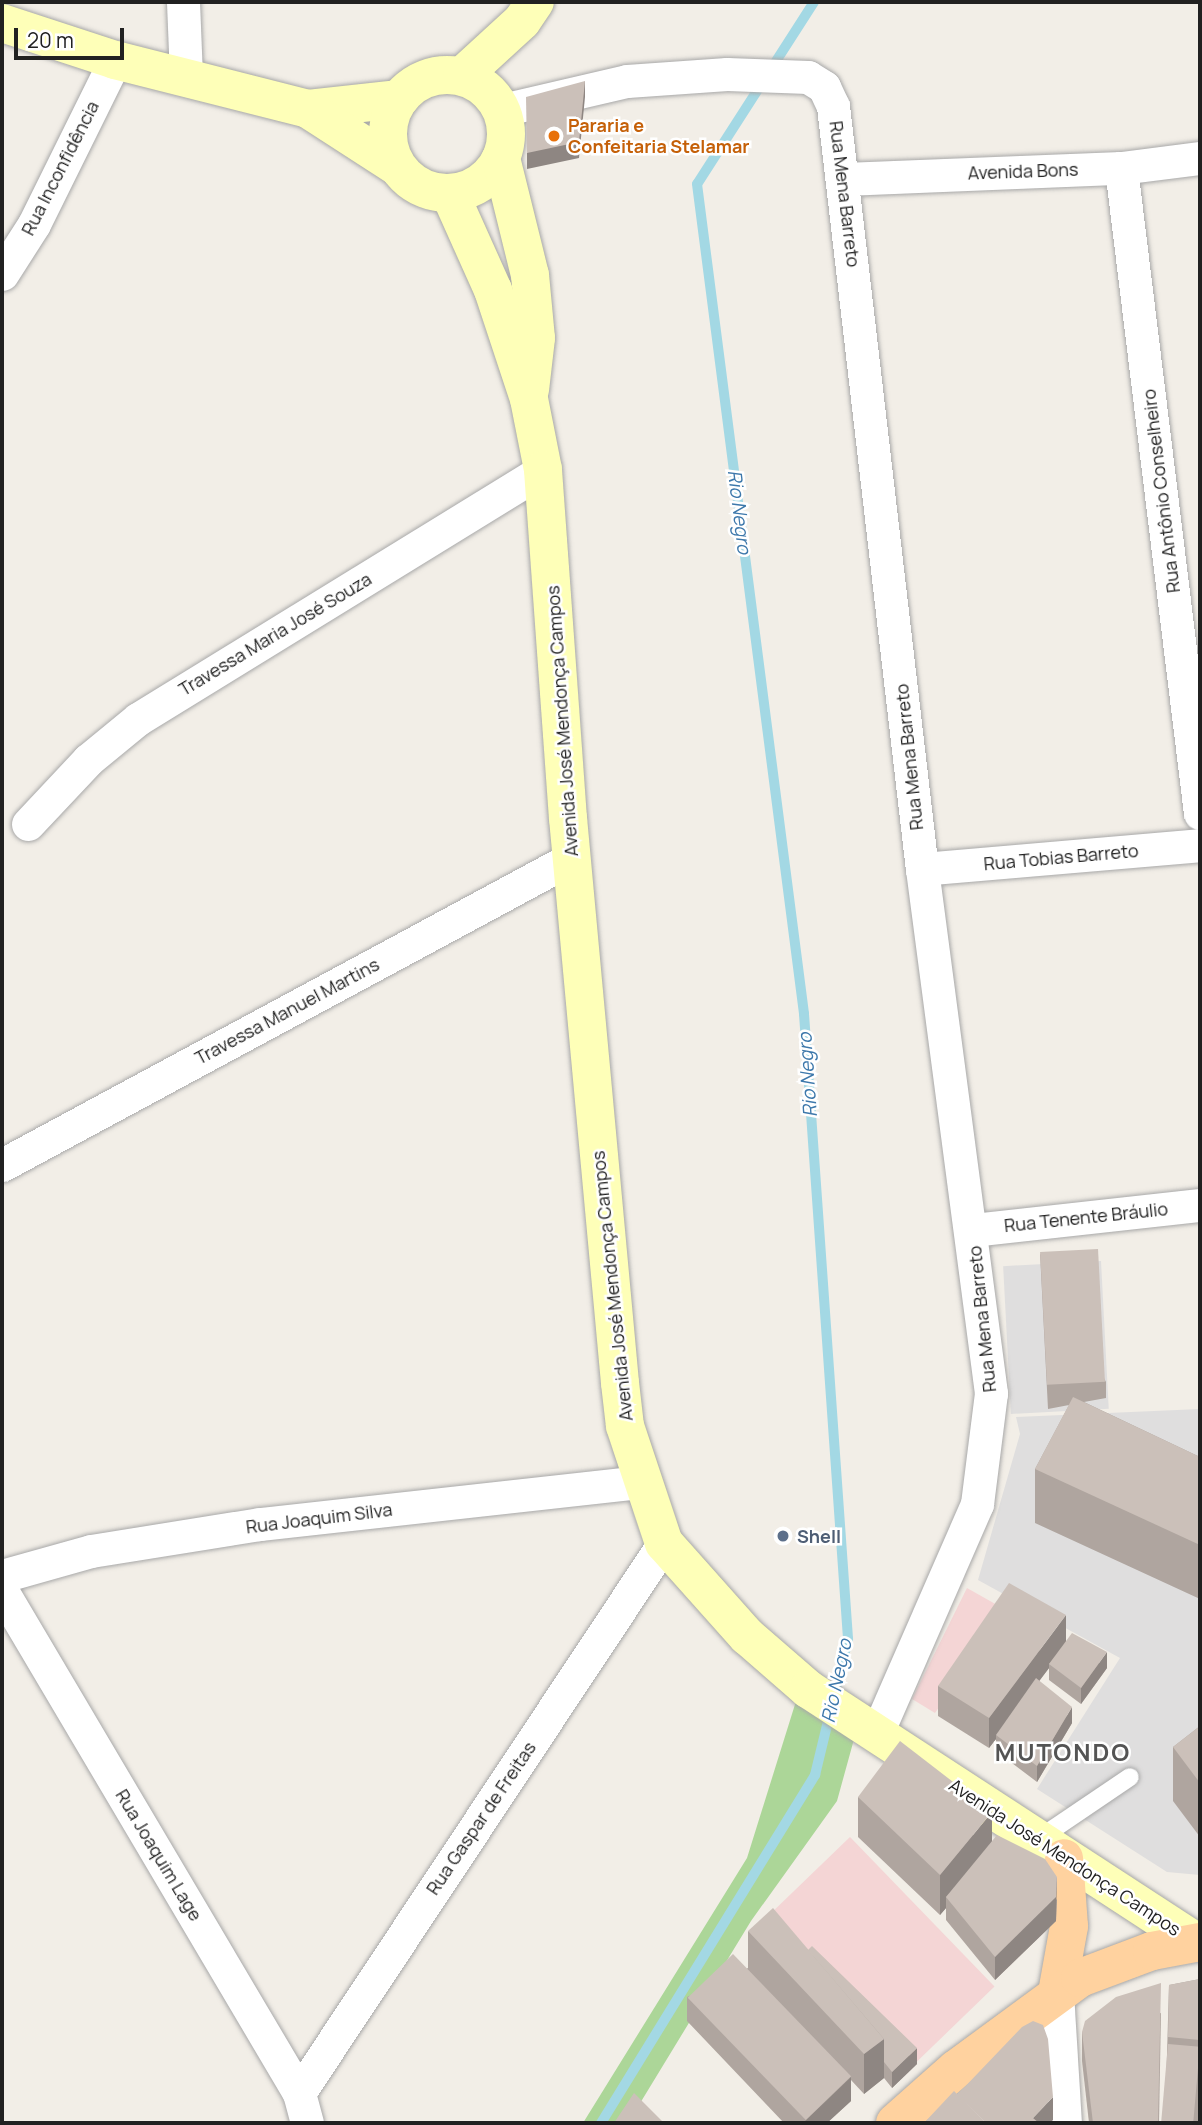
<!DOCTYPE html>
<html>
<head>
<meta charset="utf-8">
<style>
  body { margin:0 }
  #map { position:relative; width:1202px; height:2125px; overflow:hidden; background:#f2eee7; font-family:Manrope,sans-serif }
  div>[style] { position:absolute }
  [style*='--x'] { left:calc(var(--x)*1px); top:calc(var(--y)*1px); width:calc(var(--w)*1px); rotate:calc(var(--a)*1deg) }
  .residential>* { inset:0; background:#dfdede; transform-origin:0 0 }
  .commercial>* { inset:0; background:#f4d5d5; transform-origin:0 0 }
  .forest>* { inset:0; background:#acd698 }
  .stream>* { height:10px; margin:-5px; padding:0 5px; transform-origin:5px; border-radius:5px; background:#a3d8e4 }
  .roads { filter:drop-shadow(0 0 2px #a8a8a8) drop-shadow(0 0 2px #a8a8a8) }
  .lane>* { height:18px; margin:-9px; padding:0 9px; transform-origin:9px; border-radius:9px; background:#fff }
  .street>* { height:33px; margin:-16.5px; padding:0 16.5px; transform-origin:16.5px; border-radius:16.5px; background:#fff }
  .secondary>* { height:38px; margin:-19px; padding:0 19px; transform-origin:19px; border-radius:19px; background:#feffb8 }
  .secondary>.ring { margin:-19px; padding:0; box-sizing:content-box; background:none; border:38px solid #feffb8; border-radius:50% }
  .primary>* { height:38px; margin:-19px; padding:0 19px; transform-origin:19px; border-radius:19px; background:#ffd29f }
  .wall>* { inset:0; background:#afa59f }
  .shaded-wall>* { inset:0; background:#8e8682 }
  .building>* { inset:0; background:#cbc0b9; transform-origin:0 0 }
  .dots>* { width:19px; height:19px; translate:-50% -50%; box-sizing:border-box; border:4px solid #fff; border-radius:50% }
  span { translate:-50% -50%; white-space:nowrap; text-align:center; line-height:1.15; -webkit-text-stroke:5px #fff; paint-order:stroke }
  .food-label { font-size:18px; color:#c56008; font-weight:700 }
  .left { translate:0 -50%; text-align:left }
  .street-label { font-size:18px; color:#212121 }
  .service-label { font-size:18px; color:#4e5e75; font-weight:700 }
  .water-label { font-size:19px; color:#3d78ab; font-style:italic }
  .district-label { font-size:24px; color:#545454; font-weight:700; letter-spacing:2px }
  .frame { position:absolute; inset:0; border:4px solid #212121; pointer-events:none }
  .scale { position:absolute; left:14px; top:28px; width:110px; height:32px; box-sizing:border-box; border:4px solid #212121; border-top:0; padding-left:9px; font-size:21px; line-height:24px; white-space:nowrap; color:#212121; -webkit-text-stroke:5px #fff; paint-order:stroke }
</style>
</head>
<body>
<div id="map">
  <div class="residential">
    <div style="left:1101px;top:1261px;width:148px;height:98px;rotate:87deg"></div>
    <div style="clip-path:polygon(1200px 1409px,1200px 1875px,1167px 1872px,1037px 1789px,1120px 1658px,978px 1580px,1020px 1434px,1016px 1417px)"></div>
  </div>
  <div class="commercial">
    <div style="clip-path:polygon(967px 1588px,1006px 1610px,935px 1713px,912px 1699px)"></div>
    <div style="left:850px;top:1837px;width:208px;height:116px;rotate:46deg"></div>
  </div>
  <div class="forest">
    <div style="clip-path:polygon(797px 1698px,856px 1732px,837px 1801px,751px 1921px,628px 2123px,583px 2123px,747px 1858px)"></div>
  </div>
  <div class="stream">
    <div style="--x:814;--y:2;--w:216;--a:122.7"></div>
    <div style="--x:697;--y:184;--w:837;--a:82.65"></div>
    <div style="--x:804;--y:1014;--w:627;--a:85.97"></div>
    <div style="--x:848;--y:1639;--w:60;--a:103.6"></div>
    <div style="--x:601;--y:2123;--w:409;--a:-58.4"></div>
    <div style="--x:815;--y:1775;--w:64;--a:-76.4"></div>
  </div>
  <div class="roads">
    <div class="lane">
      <div style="--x:1037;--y:1840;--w:112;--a:-34.1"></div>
    </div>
    <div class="street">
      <div style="--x:183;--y:2;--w:76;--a:87.7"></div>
      <div style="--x:502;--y:110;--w:128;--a:-13.1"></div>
      <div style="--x:627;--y:81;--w:100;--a:-4"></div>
      <div style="--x:727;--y:74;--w:81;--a:2.1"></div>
      <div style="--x:808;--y:77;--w:19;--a:32"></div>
      <div style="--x:824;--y:87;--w:21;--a:65"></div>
      <div style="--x:833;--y:106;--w:768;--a:83.35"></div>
      <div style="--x:922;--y:869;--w:529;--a:82.5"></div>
      <div style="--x:991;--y:1393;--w:112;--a:97.2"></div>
      <div style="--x:977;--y:1504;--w:252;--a:113.6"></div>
      <div style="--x:1121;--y:168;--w:650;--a:83.02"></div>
      <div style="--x:844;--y:179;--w:277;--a:-2.3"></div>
      <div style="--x:1121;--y:168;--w:80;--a:-7.2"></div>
      <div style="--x:2;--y:274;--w:59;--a:-57.4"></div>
      <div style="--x:34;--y:224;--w:183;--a:-63.7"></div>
      <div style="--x:28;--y:824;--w:88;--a:-46.8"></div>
      <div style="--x:88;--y:760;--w:65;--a:-39.4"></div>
      <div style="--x:138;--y:719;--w:475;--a:-31.6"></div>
      <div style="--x:922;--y:869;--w:279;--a:-4.9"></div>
      <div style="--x:2;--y:1165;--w:647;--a:-28.31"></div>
      <div style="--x:972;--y:1230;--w:229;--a:-6.3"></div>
      <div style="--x:2;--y:1576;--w:92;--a:-15.7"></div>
      <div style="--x:91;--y:1551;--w:171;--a:-9.1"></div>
      <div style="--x:260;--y:1524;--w:383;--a:-6.3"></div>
      <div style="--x:2;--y:1591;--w:583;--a:59.39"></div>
      <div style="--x:299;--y:2093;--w:31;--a:75"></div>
      <div style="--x:1057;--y:1993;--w:130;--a:86.5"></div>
      <div style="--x:299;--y:2093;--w:660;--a:-56.43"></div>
    </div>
    <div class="secondary">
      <div style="--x:2;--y:23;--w:119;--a:18.1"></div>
      <div style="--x:115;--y:60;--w:199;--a:14.2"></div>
      <div style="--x:308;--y:109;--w:92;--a:-6.3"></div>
      <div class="ring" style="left:388px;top:75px;width:80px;height:80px"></div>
      <div style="--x:462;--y:76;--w:81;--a:-42.5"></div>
      <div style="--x:522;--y:21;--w:23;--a:-56"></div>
      <div style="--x:308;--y:109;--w:105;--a:32.9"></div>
      <div style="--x:501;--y:158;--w:121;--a:76.1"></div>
      <div style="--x:530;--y:275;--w:63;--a:84.6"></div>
      <div style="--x:536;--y:338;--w:52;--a:96.6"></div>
      <div style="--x:450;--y:194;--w:105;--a:65.9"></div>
      <div style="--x:493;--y:290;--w:115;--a:71.7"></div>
      <div style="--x:529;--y:399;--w:72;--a:78.8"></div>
      <div style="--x:543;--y:470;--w:349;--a:85.9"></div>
      <div style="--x:568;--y:818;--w:567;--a:84.74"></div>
      <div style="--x:620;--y:1383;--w:43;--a:83.4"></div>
      <div style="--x:625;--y:1426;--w:123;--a:71.6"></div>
      <div style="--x:664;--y:1543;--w:125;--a:48.3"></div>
      <div style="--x:747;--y:1636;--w:81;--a:41"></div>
      <div style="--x:808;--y:1689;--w:463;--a:33.1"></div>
    </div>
    <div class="primary">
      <div style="--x:1057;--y:1993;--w:68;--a:-79.8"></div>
      <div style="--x:1069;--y:1926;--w:68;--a:-94.2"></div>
      <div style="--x:895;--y:2123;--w:81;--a:-41.5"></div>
      <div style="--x:956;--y:2069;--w:154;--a:-36.3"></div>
      <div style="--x:1080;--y:1978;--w:77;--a:-20.6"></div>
      <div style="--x:1152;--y:1951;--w:49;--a:-10.6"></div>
    </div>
  </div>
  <div class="wall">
    <div style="clip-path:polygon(1040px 1253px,1106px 1382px,1106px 1398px,1084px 1402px,1200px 1457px,1200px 1599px,1035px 1523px,1035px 1469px,1069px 1405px,1048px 1409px)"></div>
    <div style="clip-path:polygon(1066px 1641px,1107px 1668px,1081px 1704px,1049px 1680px,1049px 1668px,1039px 1681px,1072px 1723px,1037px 1782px,996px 1751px,996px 1739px,989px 1748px,938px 1716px,938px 1686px)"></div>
    <div style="clip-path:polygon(1200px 1726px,1200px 1837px,1173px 1801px,1173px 1747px)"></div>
    <div style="clip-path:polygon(858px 1797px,992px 1841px,1057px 1900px,1056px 1921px,995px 1980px,946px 1920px,946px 1908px,940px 1915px,858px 1837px)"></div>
    <div style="clip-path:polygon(748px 1931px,808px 1950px,917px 2064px,892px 2088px,884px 2078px,864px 2094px,851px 2080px,851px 2101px,827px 2123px,784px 2123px,687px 2021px,687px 1997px,748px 1968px)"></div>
    <div style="clip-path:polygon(1200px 1979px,1200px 2123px,1165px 2123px,1169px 1985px)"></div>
    <div style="clip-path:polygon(1161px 2013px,1159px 2123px,1089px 2123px,1082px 2061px,1082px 2032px)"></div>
  </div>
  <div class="shaded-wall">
    <div style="clip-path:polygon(585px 81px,585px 97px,579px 158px,527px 169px,527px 153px)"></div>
    <div style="clip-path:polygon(1066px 1615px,1066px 1644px,1049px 1664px,1049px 1668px,998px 1736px,996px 1735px,996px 1739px,989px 1748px,989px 1718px)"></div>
    <div style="clip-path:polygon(1107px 1652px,1107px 1668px,1081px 1704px,1081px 1688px)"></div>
    <div style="clip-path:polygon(1072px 1707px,1072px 1723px,1037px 1782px,1037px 1766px)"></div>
    <div style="clip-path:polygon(992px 1812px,992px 1852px,946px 1897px,946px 1908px,940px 1915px,940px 1875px)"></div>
    <div style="clip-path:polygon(1057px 1877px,1056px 1921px,995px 1980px,995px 1957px)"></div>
    <div style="clip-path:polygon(884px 2039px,884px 2078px,864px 2094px,864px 2054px)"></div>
    <div style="clip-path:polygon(917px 2048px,917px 2064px,892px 2088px,892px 2072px)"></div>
    <div style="clip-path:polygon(851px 2077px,851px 2101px,827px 2123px,804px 2123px,804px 2122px)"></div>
    <div style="clip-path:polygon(1053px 2097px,1053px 2120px,1050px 2123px,1033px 2123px,1033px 2118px)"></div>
  </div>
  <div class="building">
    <div style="clip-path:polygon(585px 81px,579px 142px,527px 153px,526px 97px)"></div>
    <div style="left:1098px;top:1249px;width:133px;height:58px;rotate:87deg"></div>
    <div style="clip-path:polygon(1073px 1397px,1200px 1457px,1200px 1545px,1035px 1469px)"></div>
    <div style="clip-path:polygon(1009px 1583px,1066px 1615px,989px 1718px,938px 1686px)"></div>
    <div style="clip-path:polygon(1072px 1633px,1107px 1652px,1081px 1688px,1049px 1664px)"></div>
    <div style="clip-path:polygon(1036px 1678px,1072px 1707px,1037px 1766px,996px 1735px)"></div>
    <div style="clip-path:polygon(1200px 1726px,1200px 1783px,1173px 1747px)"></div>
    <div style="clip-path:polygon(900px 1741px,992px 1812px,940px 1875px,858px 1797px)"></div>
    <div style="clip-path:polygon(997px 1835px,1045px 1859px,1057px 1877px,1056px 1897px,995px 1957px,946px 1897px)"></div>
    <div style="clip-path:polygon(773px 1908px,884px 2039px,864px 2054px,748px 1931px)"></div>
    <div style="clip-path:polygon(812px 1946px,917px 2048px,892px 2072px,884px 2062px,884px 2039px,808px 1950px)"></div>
    <div style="left:733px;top:1954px;width:170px;height:63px;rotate:46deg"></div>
    <div style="clip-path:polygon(1200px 1979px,1200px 2040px,1168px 2037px,1169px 1985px)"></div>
    <div style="clip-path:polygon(1161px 1983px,1158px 2123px,1093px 2123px,1082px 2032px,1085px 2021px,1116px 1997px)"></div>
    <div style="clip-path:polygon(1033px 2021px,1043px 2025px,1048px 2039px,1053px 2097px,1033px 2118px,1039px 2123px,986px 2123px,957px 2095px,1022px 2027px)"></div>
    <div style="left:1168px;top:2044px;width:32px;height:79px;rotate:5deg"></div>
    <div style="clip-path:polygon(954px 2091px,986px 2123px,924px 2123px)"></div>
    <div style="clip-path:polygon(634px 2093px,664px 2123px,614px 2123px)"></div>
  </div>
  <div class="dots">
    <div style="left:554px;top:136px;background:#e8710a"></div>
    <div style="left:783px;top:1536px;background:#5c6f8a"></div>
  </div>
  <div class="food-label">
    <span class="left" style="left:568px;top:136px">Pararia e<br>Confeitaria Stelamar</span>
  </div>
  <div class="street-label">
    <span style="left:60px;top:168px;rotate:-63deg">Rua Inconfidência</span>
    <span style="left:1023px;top:171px;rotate:-2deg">Avenida Bons</span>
    <span style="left:845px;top:194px;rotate:83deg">Rua Mena Barreto</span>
    <span style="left:1161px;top:491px;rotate:-97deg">Rua Antônio Conselheiro</span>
    <span style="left:275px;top:634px;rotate:-31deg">Travessa Maria José Souza</span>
    <span style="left:562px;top:721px;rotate:-94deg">Avenida José Mendonça Campos</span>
    <span style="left:909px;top:757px;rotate:-96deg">Rua Mena Barreto</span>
    <span style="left:1061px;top:857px;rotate:-5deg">Rua Tobias Barreto</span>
    <span style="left:287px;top:1011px;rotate:-28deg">Travessa Manuel Martins</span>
    <span style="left:1086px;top:1217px;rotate:-6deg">Rua Tenente Bráulio</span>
    <span style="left:612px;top:1286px;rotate:-96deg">Avenida José Mendonça Campos</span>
    <span style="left:982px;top:1319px;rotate:-96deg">Rua Mena Barreto</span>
    <span style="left:319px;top:1518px;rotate:-7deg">Rua Joaquim Silva</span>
    <span style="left:481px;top:1818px;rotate:-56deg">Rua Gaspar de Freitas</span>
    <span style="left:159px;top:1855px;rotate:59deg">Rua Joaquim Lage</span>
    <span style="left:1065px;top:1857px;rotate:33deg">Avenida José Mendonça Campos</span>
  </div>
  <div class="service-label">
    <span class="left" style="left:797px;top:1536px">Shell</span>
  </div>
  <div class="water-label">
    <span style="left:739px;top:512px;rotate:83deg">Rio Negro</span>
    <span style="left:808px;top:1075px;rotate:-94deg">Rio Negro</span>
    <span style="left:837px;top:1681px;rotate:-78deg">Rio Negro</span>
  </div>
  <div class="district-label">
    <span style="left:1063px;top:1752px">MUTONDO</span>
  </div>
  <div class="frame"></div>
  <div class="scale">20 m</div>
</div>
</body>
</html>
